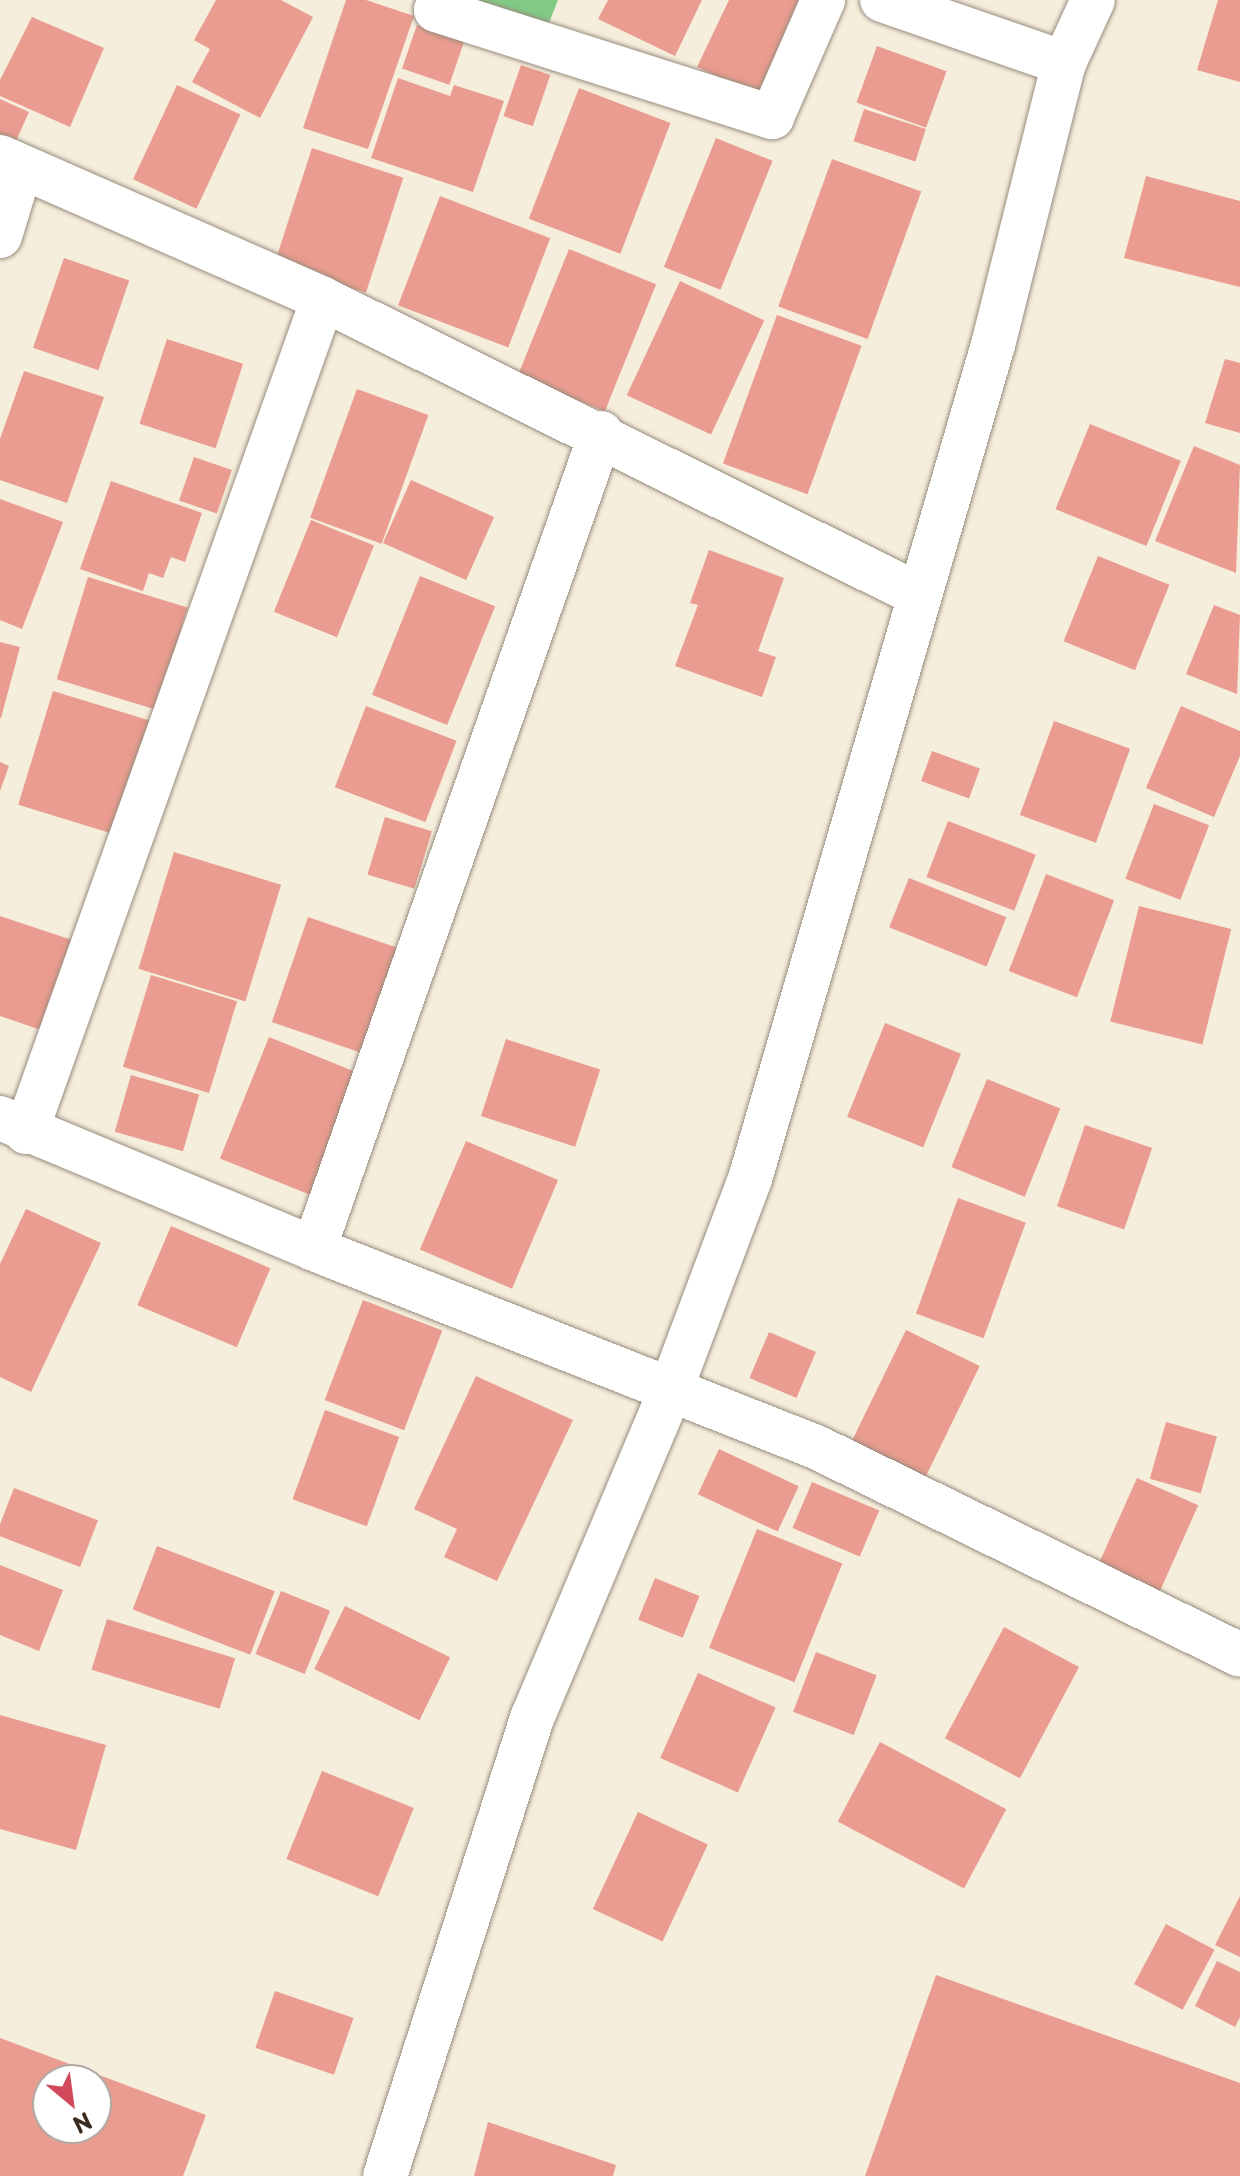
<!DOCTYPE html>
<html>
<head>
<meta charset="utf-8">
<style>
  body { margin:0 }
  #map { position:relative; width:1240px; height:2176px; overflow:hidden; background:#f6eedd; font-family:"Playpen Sans",sans-serif }
  div>[style] { position:absolute }
  [style*='--x'] { left:calc(var(--x)*1px); top:calc(var(--y)*1px); width:calc(var(--w)*1px); rotate:calc(var(--a)*1deg) }
  .green>* { inset:0; background:#81c985 }
  .building>* { inset:0; background:#e99c8f; transform-origin:0 0 }
  .roads { filter:drop-shadow(0 0 2px #988c7e) drop-shadow(0 0 2px #988c7e) }
  .minor>* { height:44px; margin:-22px; padding:0 22px; transform-origin:22px; border-radius:22px; background:#fff }
  span { translate:-50% -50%; white-space:nowrap; text-align:center; line-height:1.15; -webkit-text-stroke:6px #fff; paint-order:stroke }
  .north { position:absolute; left:32px; top:2064px; width:80px; height:80px; box-sizing:border-box; background:#fff; border:2px solid #b1aaa5; border-radius:50%; rotate:151deg; font-size:22px; font-weight:700; line-height:32px; text-align:center; color:#3b2a1e }
  .north::after { content:''; display:block; margin:auto; width:28px; height:36px; background:#d1495b; clip-path:polygon(50% 0,100% 100%,50% 72%,0 100%) }
</style>
</head>
<body>
<div id="map">
  <div class="green">
    <div style="clip-path:polygon(477px 0,558px 0,547px 28px)"></div>
  </div>
  <div class="building">
    <div style="clip-path:polygon(216px 0,281px 0,313px 17px,260px 118px,192px 82px,210px 49px,194px 40px)"></div>
    <div style="clip-path:polygon(346px 0,366px 0,414px 16px,368px 149px,303px 128px)"></div>
    <div style="clip-path:polygon(608px 0,702px 0,675px 56px,598px 19px)"></div>
    <div style="clip-path:polygon(729px 0,802px 0,760px 96px,697px 67px)"></div>
    <div style="clip-path:polygon(1218px 0,1240px 0,1240px 82px,1197px 70px)"></div>
    <div style="clip-path:polygon(32px 17px,104px 48px,70px 127px,0 96px,0 80px)"></div>
    <div style="left:417px;top:25px;width:50px;height:46px;rotate:19deg"></div>
    <div style="left:877px;top:46px;width:74px;height:60px;rotate:20deg"></div>
    <div style="left:521px;top:65px;width:31px;height:54px;rotate:19deg"></div>
    <div style="clip-path:polygon(398px 78px,450px 96px,454px 85px,504px 101px,473px 192px,371px 158px)"></div>
    <div style="left:177px;top:85px;width:70px;height:104px;rotate:25deg"></div>
    <div style="left:579px;top:88px;width:98px;height:140px;rotate:21deg"></div>
    <div style="clip-path:polygon(0 99px,29px 112px,16px 141px,0 134px)"></div>
    <div style="left:864px;top:109px;width:65px;height:34px;rotate:18deg"></div>
    <div style="left:716px;top:138px;width:61px;height:139px;rotate:22deg"></div>
    <div style="left:312px;top:148px;width:96px;height:121px;rotate:18deg"></div>
    <div style="left:832px;top:159px;width:95px;height:157px;rotate:20deg"></div>
    <div style="clip-path:polygon(1146px 176px,1240px 201px,1240px 287px,1124px 258px)"></div>
    <div style="left:440px;top:196px;width:118px;height:117px;rotate:21deg"></div>
    <div style="left:569px;top:249px;width:94px;height:137px;rotate:22deg"></div>
    <div style="left:64px;top:258px;width:69px;height:95px;rotate:19deg"></div>
    <div style="left:680px;top:281px;width:93px;height:126px;rotate:25deg"></div>
    <div style="left:777px;top:315px;width:90px;height:158px;rotate:20deg"></div>
    <div style="left:167px;top:339px;width:80px;height:89px;rotate:18deg"></div>
    <div style="clip-path:polygon(1225px 359px,1240px 363px,1240px 433px,1205px 423px)"></div>
    <div style="clip-path:polygon(24px 371px,104px 397px,67px 503px,0 480px,0 439px)"></div>
    <div style="left:357px;top:389px;width:76px;height:137px;rotate:20deg"></div>
    <div style="left:1090px;top:424px;width:98px;height:92px;rotate:22deg"></div>
    <div style="clip-path:polygon(1194px 446px,1240px 465px,1236px 573px,1155px 541px)"></div>
    <div style="left:194px;top:457px;width:40px;height:46px;rotate:19deg"></div>
    <div style="left:411px;top:480px;width:91px;height:69px;rotate:24deg"></div>
    <div style="clip-path:polygon(111px 481px,202px 513px,185px 562px,171px 557px,163px 578px,149px 573px,143px 591px,80px 569px)"></div>
    <div style="clip-path:polygon(0 499px,63px 522px,22px 629px,0 620px)"></div>
    <div style="left:311px;top:520px;width:68px;height:99px;rotate:22deg"></div>
    <div style="clip-path:polygon(709px 550px,784px 578px,758px 651px,776px 657px,762px 697px,675px 666px,698px 605px,690px 603px)"></div>
    <div style="left:1098px;top:556px;width:77px;height:92px;rotate:22deg"></div>
    <div style="left:420px;top:576px;width:81px;height:128px;rotate:22deg"></div>
    <div style="left:88px;top:577px;width:104px;height:107px;rotate:17deg"></div>
    <div style="clip-path:polygon(1214px 605px,1240px 615px,1237px 694px,1186px 674px)"></div>
    <div style="clip-path:polygon(0 642px,20px 647px,1px 718px,0 718px)"></div>
    <div style="left:53px;top:691px;width:108px;height:119px;rotate:17deg"></div>
    <div style="left:366px;top:706px;width:97px;height:87px;rotate:21deg"></div>
    <div style="clip-path:polygon(1181px 706px,1240px 731px,1240px 756px,1214px 817px,1146px 788px)"></div>
    <div style="left:1054px;top:721px;width:81px;height:100px;rotate:20deg"></div>
    <div style="left:932px;top:751px;width:51px;height:32px;rotate:20deg"></div>
    <div style="clip-path:polygon(0 762px,9px 766px,0 791px)"></div>
    <div style="left:1154px;top:804px;width:59px;height:80px;rotate:21deg"></div>
    <div style="left:385px;top:817px;width:49px;height:60px;rotate:17deg"></div>
    <div style="left:948px;top:821px;width:94px;height:60px;rotate:21deg"></div>
    <div style="left:174px;top:852px;width:112px;height:122px;rotate:17deg"></div>
    <div style="left:1046px;top:874px;width:73px;height:104px;rotate:21deg"></div>
    <div style="left:909px;top:878px;width:105px;height:53px;rotate:22deg"></div>
    <div style="left:1139px;top:906px;width:95px;height:119px;rotate:14deg"></div>
    <div style="clip-path:polygon(0 916px,72px 940px,41px 1030px,0 1016px)"></div>
    <div style="left:308px;top:917px;width:105px;height:111px;rotate:19deg"></div>
    <div style="left:151px;top:975px;width:90px;height:96px;rotate:17deg"></div>
    <div style="left:885px;top:1023px;width:82px;height:101px;rotate:22deg"></div>
    <div style="left:269px;top:1037px;width:99px;height:131px;rotate:22deg"></div>
    <div style="left:506px;top:1039px;width:99px;height:81px;rotate:18deg"></div>
    <div style="left:131px;top:1075px;width:71px;height:59px;rotate:16deg"></div>
    <div style="left:987px;top:1079px;width:79px;height:95px;rotate:22deg"></div>
    <div style="left:1085px;top:1125px;width:71px;height:86px;rotate:19deg"></div>
    <div style="left:466px;top:1141px;width:100px;height:118px;rotate:23deg"></div>
    <div style="left:958px;top:1198px;width:72px;height:123px;rotate:20deg"></div>
    <div style="clip-path:polygon(26px 1209px,101px 1243px,31px 1392px,0 1377px,0 1264px)"></div>
    <div style="left:171px;top:1226px;width:108px;height:86px;rotate:23deg"></div>
    <div style="left:363px;top:1300px;width:85px;height:107px;rotate:21deg"></div>
    <div style="left:906px;top:1330px;width:82px;height:135px;rotate:26deg"></div>
    <div style="left:769px;top:1332px;width:51px;height:50px;rotate:23deg"></div>
    <div style="clip-path:polygon(476px 1376px,573px 1420px,497px 1581px,444px 1557px,457px 1529px,414px 1509px)"></div>
    <div style="left:325px;top:1410px;width:79px;height:95px;rotate:20deg"></div>
    <div style="left:1166px;top:1422px;width:53px;height:59px;rotate:16deg"></div>
    <div style="left:719px;top:1449px;width:88px;height:50px;rotate:25deg"></div>
    <div style="left:1137px;top:1478px;width:67px;height:95px;rotate:24deg"></div>
    <div style="left:812px;top:1482px;width:73px;height:50px;rotate:23deg"></div>
    <div style="left:14px;top:1488px;width:90px;height:50px;rotate:21deg"></div>
    <div style="left:757px;top:1529px;width:92px;height:128px;rotate:22deg"></div>
    <div style="left:157px;top:1546px;width:126px;height:68px;rotate:21deg"></div>
    <div style="clip-path:polygon(0 1565px,63px 1590px,39px 1651px,0 1635px)"></div>
    <div style="left:655px;top:1578px;width:48px;height:45px;rotate:22deg"></div>
    <div style="left:281px;top:1591px;width:53px;height:68px;rotate:22deg"></div>
    <div style="left:345px;top:1606px;width:117px;height:70px;rotate:26deg"></div>
    <div style="left:107px;top:1619px;width:134px;height:53px;rotate:17deg"></div>
    <div style="left:1004px;top:1627px;width:85px;height:126px;rotate:28deg"></div>
    <div style="left:816px;top:1652px;width:65px;height:64px;rotate:21deg"></div>
    <div style="left:698px;top:1673px;width:85px;height:93px;rotate:24deg"></div>
    <div style="clip-path:polygon(0 1715px,106px 1745px,76px 1850px,0 1829px)"></div>
    <div style="left:880px;top:1742px;width:143px;height:90px;rotate:28deg"></div>
    <div style="left:322px;top:1771px;width:99px;height:95px;rotate:22deg"></div>
    <div style="left:638px;top:1812px;width:77px;height:107px;rotate:25deg"></div>
    <div style="clip-path:polygon(1240px 1896px,1240px 1957px,1215px 1945px)"></div>
    <div style="left:1166px;top:1924px;width:55px;height:68px;rotate:28deg"></div>
    <div style="clip-path:polygon(1217px 1961px,1240px 1972px,1240px 2017px,1235px 2027px,1195px 2006px)"></div>
    <div style="clip-path:polygon(936px 1975px,1240px 2083px,1240px 2176px,865px 2176px)"></div>
    <div style="left:275px;top:1991px;width:83px;height:60px;rotate:19deg"></div>
    <div style="clip-path:polygon(evenodd,0 2038px,206px 2115px,183px 2176px,0 2176px,0 2038px,48px 2080px,96px 2080px,96px 2128px,48px 2128px,48px 2080px)"></div>
    <div style="clip-path:polygon(488px 2122px,616px 2165px,613px 2176px,474px 2176px)"></div>
  </div>
  <div class="roads">
    <div class="minor">
      <div style="--x:441;--y:0;--w:11;--a:117"></div>
      <div style="--x:436;--y:10;--w:353;--a:17.7"></div>
      <div style="--x:772;--y:117;--w:128;--a:-66.4"></div>
      <div style="--x:882;--y:0;--w:193;--a:19.1"></div>
      <div style="--x:0;--y:157;--w:353;--a:23.7"></div>
      <div style="--x:323;--y:299;--w:665;--a:26.41"></div>
      <div style="--x:0;--y:236;--w:72;--a:-73.1"></div>
      <div style="--x:0;--y:1118;--w:340;--a:22.6"></div>
      <div style="--x:314;--y:1249;--w:540;--a:21.53"></div>
      <div style="--x:816;--y:1447;--w:472;--a:26.1"></div>
      <div style="--x:26;--y:1132;--w:884;--a:-70.38"></div>
      <div style="--x:314;--y:1249;--w:865;--a:-70.62"></div>
      <div style="--x:385;--y:2176;--w:483;--a:-72.2"></div>
      <div style="--x:533;--y:1716;--w:355;--a:-67.1"></div>
      <div style="--x:671;--y:1389;--w:224;--a:-69.4"></div>
      <div style="--x:750;--y:1179;--w:869;--a:-73.76"></div>
      <div style="--x:993;--y:345;--w:291;--a:-75.9"></div>
      <div style="--x:1064;--y:63;--w:69;--a:-65.3"></div>
    </div>
  </div>
  <div class="north">N</div>
</div>
</body>
</html>
